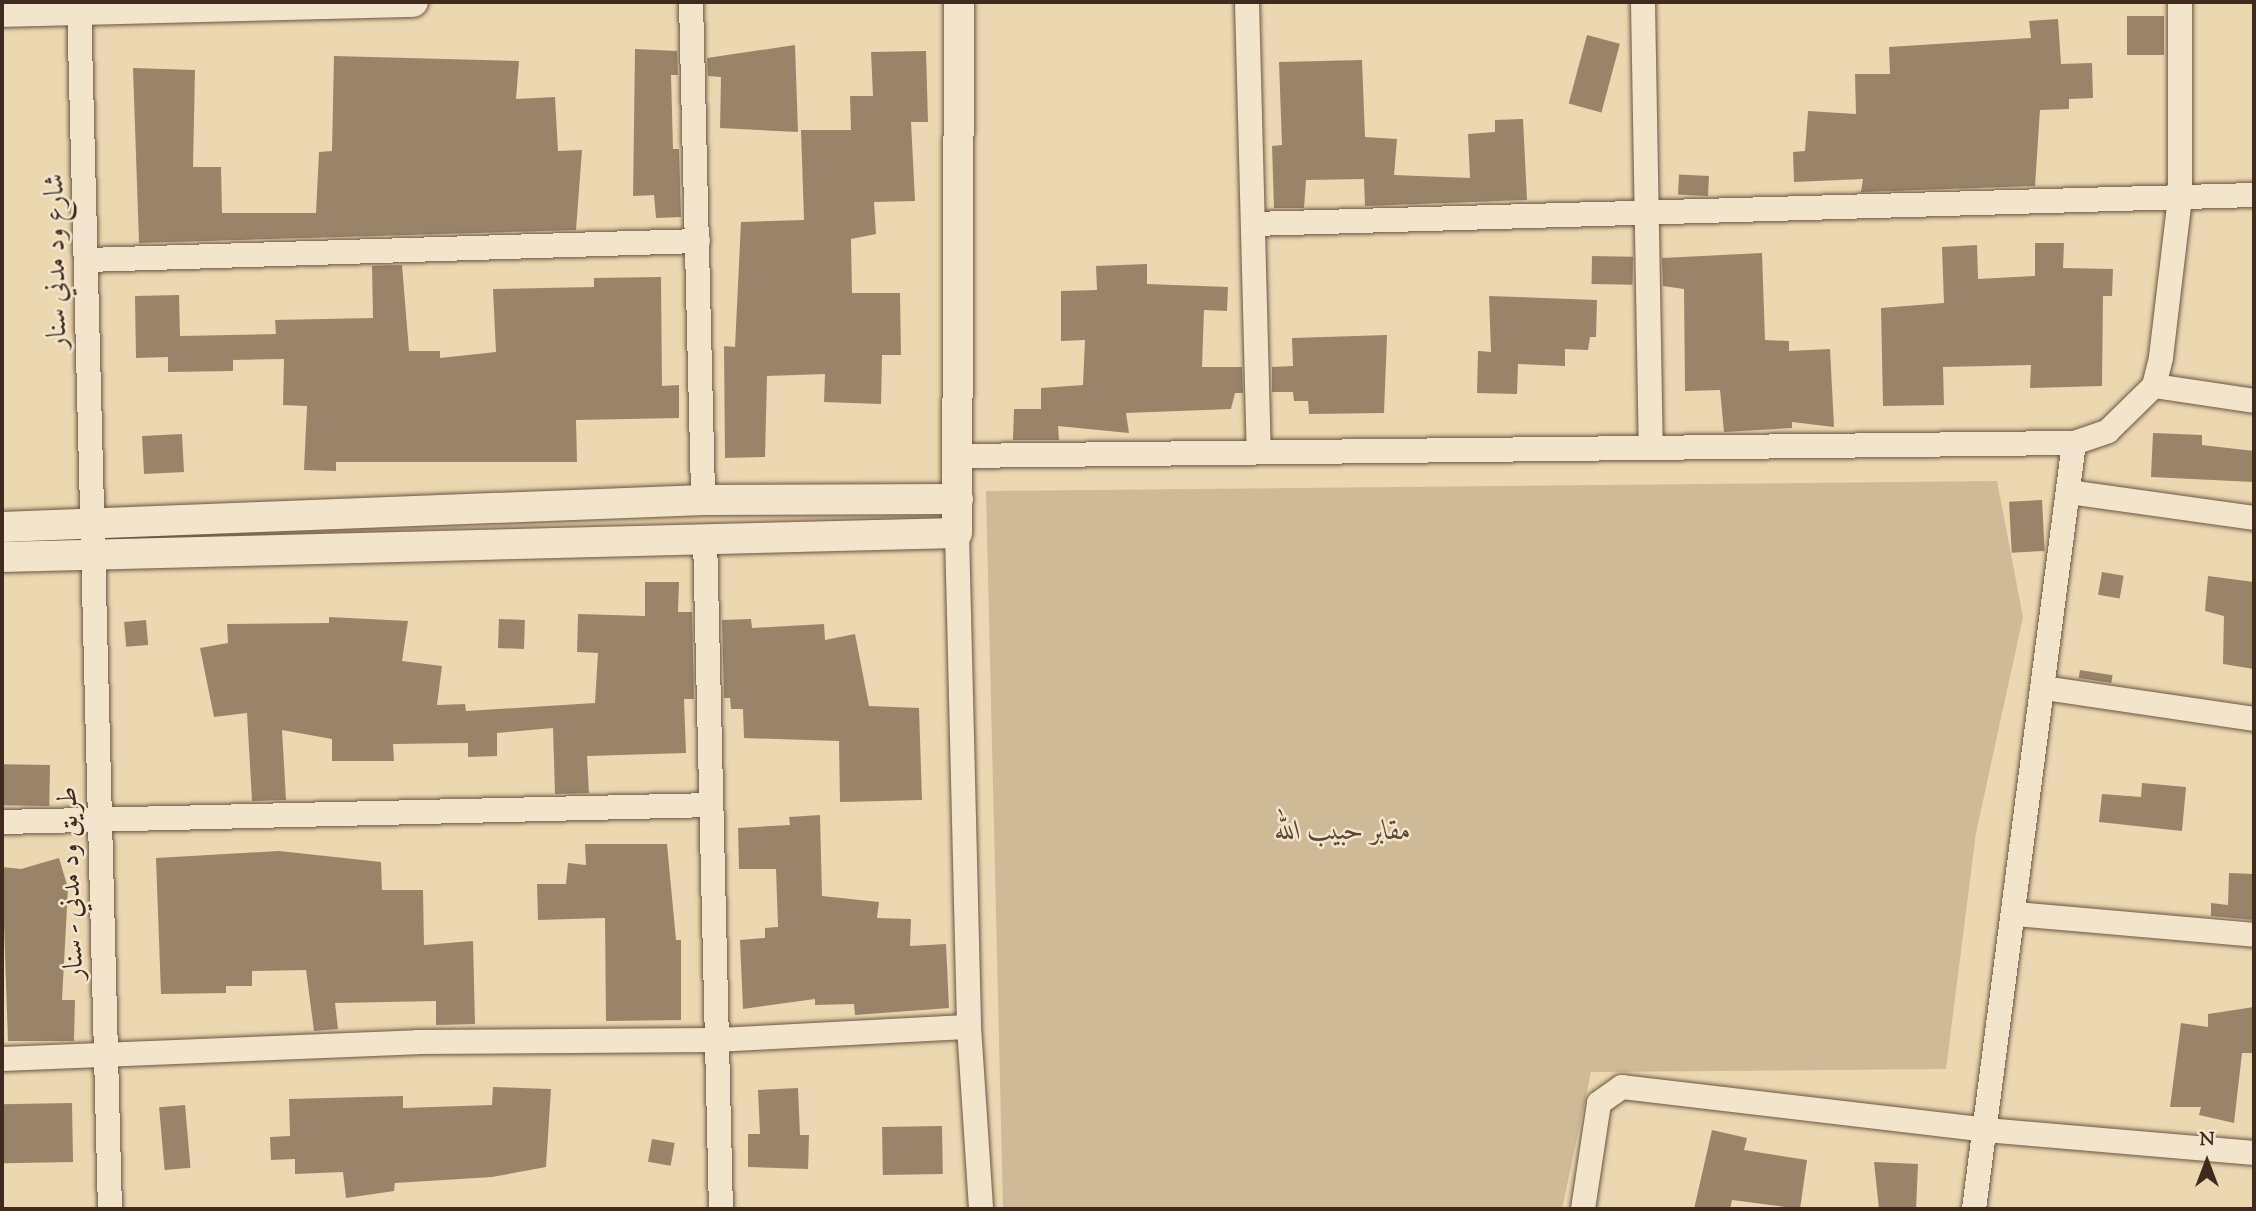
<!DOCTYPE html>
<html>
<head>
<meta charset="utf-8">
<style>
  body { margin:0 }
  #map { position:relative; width:2256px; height:1211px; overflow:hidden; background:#ebd7b0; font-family:"Sorts Mill Goudy",Amiri,serif }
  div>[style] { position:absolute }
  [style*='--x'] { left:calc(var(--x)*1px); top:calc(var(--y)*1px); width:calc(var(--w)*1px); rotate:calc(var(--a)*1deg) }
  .green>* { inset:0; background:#ceba97 }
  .building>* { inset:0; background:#99846a; transform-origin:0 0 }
  .roads { filter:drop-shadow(0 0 2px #6b5542) drop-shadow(0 0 2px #6b5542) }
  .minor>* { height:24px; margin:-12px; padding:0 12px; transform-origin:12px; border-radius:12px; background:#f2e5cc }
  .tertiary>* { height:30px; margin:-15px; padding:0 15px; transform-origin:15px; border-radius:15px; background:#f2e5cc }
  span { translate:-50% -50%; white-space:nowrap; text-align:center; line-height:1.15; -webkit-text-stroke:5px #f2e5cc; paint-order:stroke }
  .street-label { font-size:28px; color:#402a1e }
  .park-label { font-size:28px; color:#5c4736; font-style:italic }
  .frame { position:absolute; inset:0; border:4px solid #402a1e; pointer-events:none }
  .north { position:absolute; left:2172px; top:1127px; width:70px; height:70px; -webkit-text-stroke:5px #f2e5cc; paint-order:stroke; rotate:0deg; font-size:19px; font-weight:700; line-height:28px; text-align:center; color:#402a1e }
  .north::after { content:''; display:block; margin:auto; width:24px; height:32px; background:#402a1e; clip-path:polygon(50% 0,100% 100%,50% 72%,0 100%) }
</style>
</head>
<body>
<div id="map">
  <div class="green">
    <div style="clip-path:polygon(1997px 481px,2023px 617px,1976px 833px,1946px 1069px,1591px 1072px,1562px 1209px,1003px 1209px,986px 491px)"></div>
  </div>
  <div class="building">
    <div style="left:2164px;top:16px;width:39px;height:37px;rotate:90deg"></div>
    <div style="clip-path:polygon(2058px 19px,2061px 64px,2092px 63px,2093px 98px,2069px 99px,2069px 109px,2040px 110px,2035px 186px,1861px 192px,1863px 179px,1794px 182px,1793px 152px,1805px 151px,1808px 111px,1856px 114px,1855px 74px,1890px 74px,1889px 47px,2031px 38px,2029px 21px)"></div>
    <div style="left:1587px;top:35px;width:34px;height:71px;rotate:15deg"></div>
    <div style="clip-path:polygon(795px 45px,798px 132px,720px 128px,721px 77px,708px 76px,707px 58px)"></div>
    <div style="clip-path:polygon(635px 49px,677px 51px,678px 75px,671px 75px,673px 149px,679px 149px,681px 217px,656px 218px,654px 195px,633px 196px)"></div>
    <div style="clip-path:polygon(926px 51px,928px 122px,911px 122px,915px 201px,874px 202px,876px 234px,851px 239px,852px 293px,900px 293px,901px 355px,882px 355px,881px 404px,824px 402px,825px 374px,767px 376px,765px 457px,725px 458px,724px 346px,735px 347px,741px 222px,804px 220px,801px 130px,851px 130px,850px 96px,873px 96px,871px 52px)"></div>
    <div style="clip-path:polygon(334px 56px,519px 61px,516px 99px,555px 97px,558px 151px,582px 150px,576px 230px,139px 243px,133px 68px,195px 70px,193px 167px,221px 167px,222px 213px,316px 213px,319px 152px,332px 151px)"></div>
    <div style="clip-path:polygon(1362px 60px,1365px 137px,1397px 139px,1394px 175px,1470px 178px,1468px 134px,1495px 132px,1495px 120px,1523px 119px,1527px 200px,1365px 206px,1364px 179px,1306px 180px,1304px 208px,1274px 208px,1272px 146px,1282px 145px,1279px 62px)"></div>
    <div style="left:1709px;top:176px;width:20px;height:30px;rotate:93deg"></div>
    <div style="clip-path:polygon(2035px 243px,2064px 243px,2063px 268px,2113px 269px,2112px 296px,2103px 296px,2102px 386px,2030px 388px,2031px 365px,1943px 367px,1944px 405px,1883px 406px,1881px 308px,1944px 303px,1942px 247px,1977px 245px,1978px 279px,2035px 276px)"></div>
    <div style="clip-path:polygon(1762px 253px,1765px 340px,1789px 341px,1789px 351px,1830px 349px,1834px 427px,1792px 422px,1792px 428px,1724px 432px,1720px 390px,1685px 391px,1684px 289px,1663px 286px,1662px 258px)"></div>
    <div style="left:1592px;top:256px;width:41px;height:28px;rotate:1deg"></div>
    <div style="clip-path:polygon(1147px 264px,1147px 284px,1228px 287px,1227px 311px,1204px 310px,1202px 367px,1242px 367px,1243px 393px,1235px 393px,1231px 409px,1126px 413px,1129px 433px,1058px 426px,1059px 440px,1013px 440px,1014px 409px,1041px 409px,1041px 388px,1083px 385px,1085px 340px,1061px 341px,1061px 291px,1097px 290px,1096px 266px)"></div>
    <div style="clip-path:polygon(402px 265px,409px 351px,440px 351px,440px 358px,496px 352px,493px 289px,594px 287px,594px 278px,661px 277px,662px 386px,679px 385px,679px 418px,576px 420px,577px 462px,336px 462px,336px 471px,304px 470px,307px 406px,283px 405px,284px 359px,233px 360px,233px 371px,168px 372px,168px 357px,136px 358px,135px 296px,179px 295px,180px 336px,276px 334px,275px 320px,373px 318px,372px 266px)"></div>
    <div style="clip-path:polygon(1489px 296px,1597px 300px,1596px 337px,1590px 337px,1588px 350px,1565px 349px,1565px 366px,1518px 364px,1517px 394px,1477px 393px,1478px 351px,1491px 352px)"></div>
    <div style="clip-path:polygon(1387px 335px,1384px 413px,1309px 414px,1308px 401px,1294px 401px,1293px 392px,1272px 392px,1272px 367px,1293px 366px,1292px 338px)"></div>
    <div style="clip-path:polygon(2153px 433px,2202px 435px,2202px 445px,2254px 451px,2254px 482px,2151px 477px)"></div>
    <div style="left:182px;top:434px;width:38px;height:40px;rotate:87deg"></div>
    <div style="left:2042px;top:500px;width:51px;height:33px;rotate:87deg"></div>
    <div style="left:2102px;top:572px;width:22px;height:23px;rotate:10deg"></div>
    <div style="clip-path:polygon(2208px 576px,2254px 582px,2254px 669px,2223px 664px,2224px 616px,2205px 611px)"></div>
    <div style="clip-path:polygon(645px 582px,679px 582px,678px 612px,692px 612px,694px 699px,684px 699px,686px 753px,587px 756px,589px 793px,555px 794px,553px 728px,497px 733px,497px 756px,468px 757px,468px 743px,393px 744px,394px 761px,332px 761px,332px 739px,282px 730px,286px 800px,252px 801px,247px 713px,214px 717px,200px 648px,228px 643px,227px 624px,329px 623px,329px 617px,408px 621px,402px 661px,442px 666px,437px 705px,465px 704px,466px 711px,595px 703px,598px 653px,577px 652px,578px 614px,645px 616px)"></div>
    <div style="left:499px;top:619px;width:26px;height:29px;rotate:2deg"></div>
    <div style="clip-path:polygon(751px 619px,752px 628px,824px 624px,825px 640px,855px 634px,869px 706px,919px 708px,922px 800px,840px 802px,839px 741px,744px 738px,743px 709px,731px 709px,730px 698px,724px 698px,722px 620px)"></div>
    <div style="left:146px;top:620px;width:25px;height:22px;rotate:85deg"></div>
    <div style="left:2080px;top:670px;width:33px;height:8px;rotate:9deg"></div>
    <div style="left:50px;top:765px;width:41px;height:48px;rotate:91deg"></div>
    <div style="clip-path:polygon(2142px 783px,2186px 787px,2182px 831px,2099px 822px,2102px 794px,2141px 797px)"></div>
    <div style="clip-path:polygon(820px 815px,822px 896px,879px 902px,877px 918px,911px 919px,910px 946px,946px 944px,949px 1008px,855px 1015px,854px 1004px,815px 1005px,815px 999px,743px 1009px,740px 940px,765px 938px,765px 928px,778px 927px,776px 869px,739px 869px,738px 828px,790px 825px,789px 817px)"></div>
    <div style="clip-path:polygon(585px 844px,667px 844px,676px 940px,681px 940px,681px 1020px,606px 1021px,605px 918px,538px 920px,537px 884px,566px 884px,568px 863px,586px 865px)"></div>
    <div style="clip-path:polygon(279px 851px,381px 862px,382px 890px,423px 890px,424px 945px,473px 941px,475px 1024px,436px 1025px,436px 1001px,335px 1003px,338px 1029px,314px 1031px,306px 970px,252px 971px,252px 986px,226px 986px,226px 993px,161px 994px,156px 858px)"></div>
    <div style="clip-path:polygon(59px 858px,68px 888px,62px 1000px,75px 1000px,74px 1041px,8px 1041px,2px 867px,21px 869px)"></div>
    <div style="clip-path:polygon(2229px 873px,2254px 874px,2254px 920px,2211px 916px,2211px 903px,2228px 905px)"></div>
    <div style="clip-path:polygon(2254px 1007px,2254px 1053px,2242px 1053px,2234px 1123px,2199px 1115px,2201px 1107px,2170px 1107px,2181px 1023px,2208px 1027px,2208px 1014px)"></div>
    <div style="clip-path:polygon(493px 1087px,551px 1089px,546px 1167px,492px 1177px,395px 1183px,394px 1191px,346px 1198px,343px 1172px,295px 1174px,295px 1159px,271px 1160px,270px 1137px,290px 1136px,289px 1099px,403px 1096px,403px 1108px,492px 1105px)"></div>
    <div style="clip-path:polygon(798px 1088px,800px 1135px,809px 1135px,808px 1169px,748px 1167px,748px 1134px,760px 1134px,758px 1090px)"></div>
    <div style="left:72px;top:1103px;width:59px;height:70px;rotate:89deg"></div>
    <div style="left:185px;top:1105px;width:63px;height:26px;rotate:85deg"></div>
    <div style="left:942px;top:1126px;width:48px;height:60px;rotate:89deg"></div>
    <div style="clip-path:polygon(1712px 1130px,1747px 1138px,1744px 1150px,1807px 1160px,1800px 1209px,1732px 1200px,1730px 1209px,1694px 1209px)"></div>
    <div style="left:652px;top:1139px;width:23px;height:23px;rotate:10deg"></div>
    <div style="clip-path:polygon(1874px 1162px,1918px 1164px,1916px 1209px,1879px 1209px)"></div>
  </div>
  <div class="roads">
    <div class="minor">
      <div style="--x:79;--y:2;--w:1207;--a:88.53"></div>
      <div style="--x:691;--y:2;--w:498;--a:88.6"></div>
      <div style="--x:1247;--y:2;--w:450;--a:88.5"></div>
      <div style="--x:1643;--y:2;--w:445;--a:89"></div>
      <div style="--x:1253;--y:224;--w:1001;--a:-1.66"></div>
      <div style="--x:87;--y:260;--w:611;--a:-1.78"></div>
      <div style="--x:2154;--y:386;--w:101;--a:8.5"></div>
      <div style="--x:958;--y:456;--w:1116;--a:-0.67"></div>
      <div style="--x:2074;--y:443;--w:36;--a:-19"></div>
      <div style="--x:2108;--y:431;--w:64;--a:-44.4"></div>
      <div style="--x:2154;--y:386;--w:30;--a:-76"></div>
      <div style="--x:2161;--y:357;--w:161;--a:-83.2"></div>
      <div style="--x:2180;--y:197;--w:195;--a:-90"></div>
      <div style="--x:2069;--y:492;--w:187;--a:8"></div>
      <div style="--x:957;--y:533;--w:494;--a:88.6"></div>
      <div style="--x:969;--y:1027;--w:182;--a:86.2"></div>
      <div style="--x:705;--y:537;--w:672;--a:88.64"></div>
      <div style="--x:2044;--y:688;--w:212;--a:8.4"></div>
      <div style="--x:2;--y:822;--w:709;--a:-1.37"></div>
      <div style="--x:2016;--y:914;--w:239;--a:5"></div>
      <div style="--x:2;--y:1059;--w:415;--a:-2.3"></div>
      <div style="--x:417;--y:1042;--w:300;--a:-0.4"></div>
      <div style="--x:717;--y:1040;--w:252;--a:-3"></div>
      <div style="--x:1583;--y:1209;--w:107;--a:-81.4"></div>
      <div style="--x:1599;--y:1103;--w:28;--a:-35"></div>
      <div style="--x:1622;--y:1087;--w:367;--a:6.7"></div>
      <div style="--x:1986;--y:1130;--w:269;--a:4.9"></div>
      <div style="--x:1974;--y:1209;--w:772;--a:-82.56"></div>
    </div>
    <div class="tertiary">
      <div style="--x:2;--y:12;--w:411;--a:-1.4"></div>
      <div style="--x:2;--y:527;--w:702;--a:-2.21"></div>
      <div style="--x:703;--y:500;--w:255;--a:-0.2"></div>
      <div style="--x:2;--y:557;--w:955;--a:-1.44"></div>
      <div style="--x:957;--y:533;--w:531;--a:-89.78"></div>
    </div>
  </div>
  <div class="street-label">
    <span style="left:57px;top:261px;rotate:-91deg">شارع ود مدني سنار</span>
    <span style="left:72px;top:883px;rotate:-92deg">طريق ود مدني - سنار</span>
  </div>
  <div class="park-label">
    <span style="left:1343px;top:832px">مقابر حبيب الله</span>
  </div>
  <div class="frame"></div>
  <div class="north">N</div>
</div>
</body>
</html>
